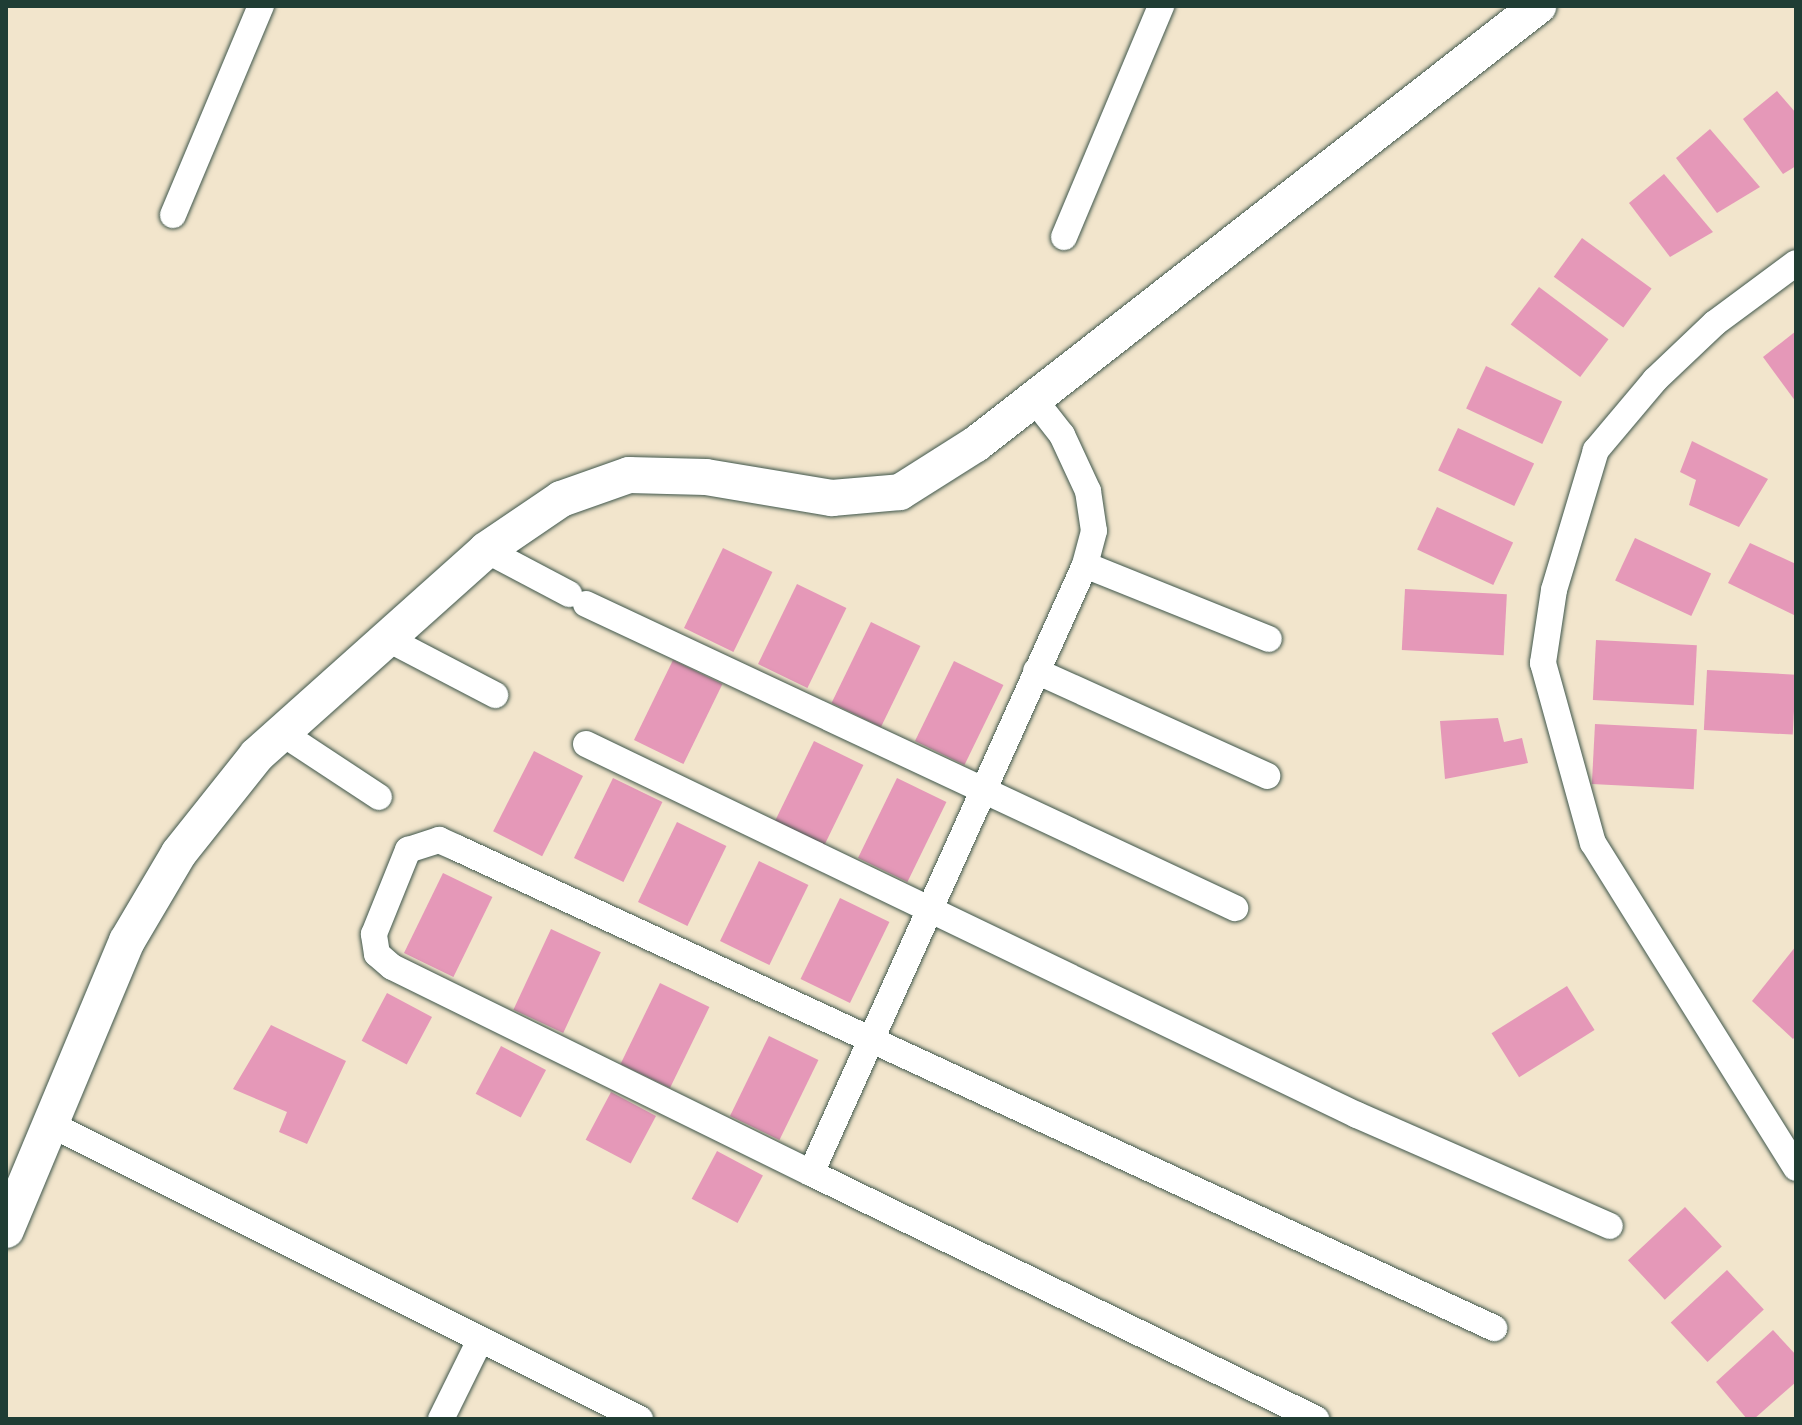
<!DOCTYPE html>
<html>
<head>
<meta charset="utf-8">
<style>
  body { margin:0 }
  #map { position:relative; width:1802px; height:1425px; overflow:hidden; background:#f2e5cc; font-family:Sriracha,sans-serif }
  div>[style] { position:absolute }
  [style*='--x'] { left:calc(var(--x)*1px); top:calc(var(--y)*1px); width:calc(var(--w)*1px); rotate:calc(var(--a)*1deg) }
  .building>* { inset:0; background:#e598b8; transform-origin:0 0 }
  .roads { filter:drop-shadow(0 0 2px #3f564b) drop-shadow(0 0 2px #3f564b) }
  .street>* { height:26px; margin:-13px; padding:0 13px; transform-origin:13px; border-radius:13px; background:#fff }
  .secondary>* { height:36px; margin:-18px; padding:0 18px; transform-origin:18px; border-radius:18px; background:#fff }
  span { translate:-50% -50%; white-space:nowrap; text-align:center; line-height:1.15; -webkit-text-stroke:7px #f7f3e8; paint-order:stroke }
  .frame { position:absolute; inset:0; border:8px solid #1f3d34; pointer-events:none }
</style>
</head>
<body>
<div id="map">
  <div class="building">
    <div style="clip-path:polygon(1777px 91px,1796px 113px,1796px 166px,1783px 174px,1743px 119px)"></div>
    <div style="clip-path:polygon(1710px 129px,1760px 187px,1717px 213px,1676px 158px)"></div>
    <div style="clip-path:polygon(1664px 174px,1713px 232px,1670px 257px,1629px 203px)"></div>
    <div style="left:1582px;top:238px;width:86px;height:48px;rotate:36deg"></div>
    <div style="left:1539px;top:287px;width:87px;height:47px;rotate:37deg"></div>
    <div style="clip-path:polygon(1796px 331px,1796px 402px,1763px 357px)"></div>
    <div style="left:1486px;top:366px;width:84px;height:47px;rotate:25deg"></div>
    <div style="left:1458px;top:428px;width:84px;height:47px;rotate:25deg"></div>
    <div style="clip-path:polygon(1692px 441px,1768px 479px,1739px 527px,1689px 505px,1696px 480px,1680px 472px)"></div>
    <div style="left:1437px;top:507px;width:84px;height:47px;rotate:25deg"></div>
    <div style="left:1635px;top:538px;width:84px;height:47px;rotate:25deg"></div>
    <div style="clip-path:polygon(1750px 543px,1796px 564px,1796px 616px,1728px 583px)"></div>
    <div style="left:723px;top:548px;width:55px;height:89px;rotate:26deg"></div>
    <div style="left:797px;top:584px;width:55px;height:89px;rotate:26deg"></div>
    <div style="left:1405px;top:589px;width:102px;height:61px;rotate:3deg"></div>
    <div style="left:871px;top:622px;width:55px;height:90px;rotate:26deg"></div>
    <div style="left:1596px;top:640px;width:101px;height:60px;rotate:3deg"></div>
    <div style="left:673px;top:660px;width:55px;height:89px;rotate:26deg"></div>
    <div style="left:954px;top:661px;width:55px;height:89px;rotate:26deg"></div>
    <div style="left:1707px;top:670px;width:89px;height:60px;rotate:3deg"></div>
    <div style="clip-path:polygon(1498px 718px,1504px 742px,1522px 738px,1528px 763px,1445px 779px,1440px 721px)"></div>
    <div style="left:1595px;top:724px;width:102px;height:60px;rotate:3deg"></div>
    <div style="left:814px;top:741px;width:55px;height:90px;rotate:26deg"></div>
    <div style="left:534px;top:751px;width:55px;height:90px;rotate:27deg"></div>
    <div style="left:613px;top:778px;width:55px;height:89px;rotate:26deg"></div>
    <div style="left:897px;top:778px;width:55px;height:89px;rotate:26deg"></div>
    <div style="left:677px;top:822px;width:55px;height:89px;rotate:26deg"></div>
    <div style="left:759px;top:861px;width:55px;height:89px;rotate:26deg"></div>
    <div style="left:443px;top:873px;width:55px;height:89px;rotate:26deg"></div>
    <div style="left:840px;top:898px;width:55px;height:90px;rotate:26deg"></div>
    <div style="left:551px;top:929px;width:55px;height:89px;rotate:25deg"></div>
    <div style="clip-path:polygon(1796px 946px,1796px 1036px,1793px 1039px,1752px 1001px)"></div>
    <div style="left:660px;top:983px;width:55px;height:90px;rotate:26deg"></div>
    <div style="left:1567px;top:986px;width:52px;height:89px;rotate:58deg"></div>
    <div style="left:387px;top:993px;width:51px;height:54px;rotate:28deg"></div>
    <div style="clip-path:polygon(271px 1025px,346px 1061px,307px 1144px,279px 1132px,287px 1112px,233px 1089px)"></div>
    <div style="left:769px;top:1036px;width:55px;height:89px;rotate:26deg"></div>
    <div style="left:501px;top:1046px;width:51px;height:54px;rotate:28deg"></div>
    <div style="left:611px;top:1092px;width:51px;height:54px;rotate:28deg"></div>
    <div style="left:717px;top:1151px;width:52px;height:54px;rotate:28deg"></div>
    <div style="left:1685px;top:1207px;width:54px;height:78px;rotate:47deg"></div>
    <div style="left:1727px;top:1270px;width:54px;height:77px;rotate:47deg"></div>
    <div style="clip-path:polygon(1773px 1330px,1796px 1355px,1796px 1382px,1754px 1419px,1747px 1419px,1716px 1382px)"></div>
  </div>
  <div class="roads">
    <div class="street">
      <div style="--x:173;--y:215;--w:227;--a:-67.2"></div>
      <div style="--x:1064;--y:237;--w:251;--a:-67.2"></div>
      <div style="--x:1796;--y:263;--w:101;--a:143.5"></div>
      <div style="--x:1715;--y:323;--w:83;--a:136.5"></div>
      <div style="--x:1655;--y:380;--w:92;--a:130.1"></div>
      <div style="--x:1596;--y:450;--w:146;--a:106.7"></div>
      <div style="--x:1554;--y:590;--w:74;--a:98.6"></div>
      <div style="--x:1543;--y:663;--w:187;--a:74.5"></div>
      <div style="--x:1593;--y:843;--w:383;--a:58"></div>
      <div style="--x:1033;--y:398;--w:47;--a:51.9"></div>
      <div style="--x:1062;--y:435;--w:62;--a:65.1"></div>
      <div style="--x:1088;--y:491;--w:40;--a:81.5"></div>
      <div style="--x:1094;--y:531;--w:35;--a:105"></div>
      <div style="--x:1085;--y:565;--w:667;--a:114.26"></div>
      <div style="--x:811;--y:1173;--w:562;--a:25.97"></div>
      <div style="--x:486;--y:550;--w:94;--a:27.9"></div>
      <div style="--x:1085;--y:565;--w:198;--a:21.9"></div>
      <div style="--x:586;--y:604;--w:717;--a:25.1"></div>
      <div style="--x:388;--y:639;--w:121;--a:27.6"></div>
      <div style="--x:1036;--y:671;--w:254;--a:24.4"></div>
      <div style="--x:282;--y:733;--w:116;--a:33.4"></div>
      <div style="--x:586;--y:744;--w:856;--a:25.7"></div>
      <div style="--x:1357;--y:1115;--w:276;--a:23.7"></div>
      <div style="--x:48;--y:1123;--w:662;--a:26.57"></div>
      <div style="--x:811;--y:1173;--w:467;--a:-153.8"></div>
      <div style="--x:392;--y:967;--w:20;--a:-139"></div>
      <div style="--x:377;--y:954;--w:20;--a:-99"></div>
      <div style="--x:374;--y:934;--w:91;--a:-68"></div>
      <div style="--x:408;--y:850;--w:33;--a:-18"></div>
      <div style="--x:439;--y:840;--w:20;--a:24"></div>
      <div style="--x:457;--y:848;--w:1143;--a:24.84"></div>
      <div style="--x:441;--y:1419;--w:86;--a:-63.7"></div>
    </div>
    <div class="secondary">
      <div style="--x:6;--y:1230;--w:313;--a:-67.3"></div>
      <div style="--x:127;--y:941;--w:102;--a:-59.4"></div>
      <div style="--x:179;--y:853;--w:125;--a:-51.5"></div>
      <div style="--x:257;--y:755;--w:307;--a:-41.8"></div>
      <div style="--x:486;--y:550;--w:91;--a:-34.2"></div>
      <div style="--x:561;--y:499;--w:72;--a:-19.4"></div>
      <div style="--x:629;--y:475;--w:77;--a:1.5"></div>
      <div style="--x:706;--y:477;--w:128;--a:9.5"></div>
      <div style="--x:832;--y:498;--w:68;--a:-5"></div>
      <div style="--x:900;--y:492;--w:90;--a:-32.3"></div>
      <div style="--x:976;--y:444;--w:713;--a:-37.93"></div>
    </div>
  </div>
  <div class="frame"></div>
</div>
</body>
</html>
